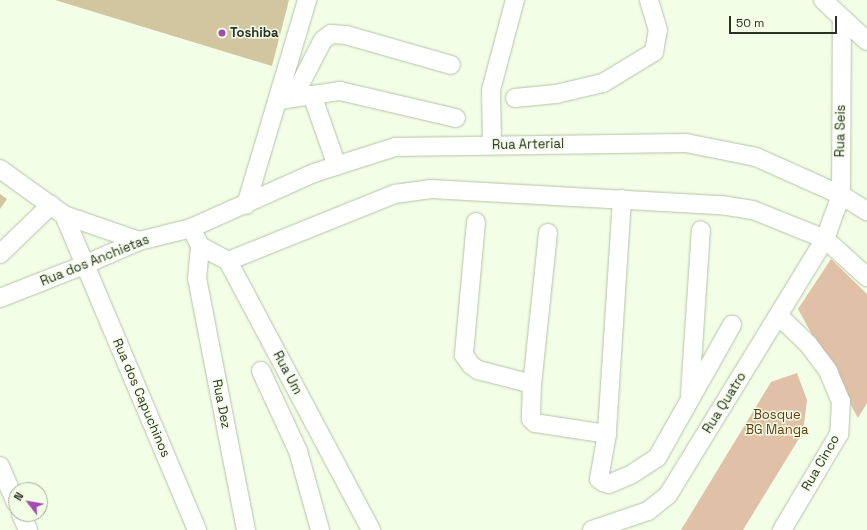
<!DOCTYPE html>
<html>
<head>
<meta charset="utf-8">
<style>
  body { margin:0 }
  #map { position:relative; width:867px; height:530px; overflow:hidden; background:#f2fee5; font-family:"Space Grotesk",sans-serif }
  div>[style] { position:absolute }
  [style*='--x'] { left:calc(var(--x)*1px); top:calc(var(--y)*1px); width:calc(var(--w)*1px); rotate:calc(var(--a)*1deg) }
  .green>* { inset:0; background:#e0c1a7 }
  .building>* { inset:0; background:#d1c6a0 }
  .roads { filter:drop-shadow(0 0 1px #b6c1aa) drop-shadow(0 0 1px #b6c1aa) }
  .minor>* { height:18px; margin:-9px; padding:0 9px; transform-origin:9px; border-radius:9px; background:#fff }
  .dots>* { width:11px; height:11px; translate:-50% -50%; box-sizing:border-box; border:2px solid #f2fee5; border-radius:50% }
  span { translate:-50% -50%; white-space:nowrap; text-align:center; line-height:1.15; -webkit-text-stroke:3px #f2fee5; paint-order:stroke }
  .poi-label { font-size:13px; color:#2c3027; font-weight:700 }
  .left { translate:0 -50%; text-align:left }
  .street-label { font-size:13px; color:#2c3027 }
  .park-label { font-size:13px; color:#663b0f }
  .north { position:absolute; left:8px; top:482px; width:40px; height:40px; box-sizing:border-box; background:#f2fee5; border:1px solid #a3ac99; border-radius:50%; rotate:301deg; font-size:11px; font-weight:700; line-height:16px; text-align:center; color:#2c3027 }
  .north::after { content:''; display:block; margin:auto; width:14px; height:18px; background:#a44ab5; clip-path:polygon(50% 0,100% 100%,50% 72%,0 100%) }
  .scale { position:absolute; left:729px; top:16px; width:108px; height:18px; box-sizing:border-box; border:2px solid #2c3027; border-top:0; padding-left:5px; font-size:12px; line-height:14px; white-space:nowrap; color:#2c3027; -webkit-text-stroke:3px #f2fee5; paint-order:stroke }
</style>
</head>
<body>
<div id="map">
  <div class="green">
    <div style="clip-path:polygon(831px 259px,867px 294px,867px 403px,858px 418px,798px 309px)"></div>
    <div style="clip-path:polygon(797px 373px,807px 400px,803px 432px,743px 530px,681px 530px,771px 382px)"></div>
  </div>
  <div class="building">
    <div style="clip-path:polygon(55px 0,289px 0,272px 66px)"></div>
    <div style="clip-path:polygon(0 194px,7px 199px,0 209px)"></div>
  </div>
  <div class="roads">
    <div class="minor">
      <div style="--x:823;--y:0;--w:60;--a:43"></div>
      <div style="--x:312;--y:95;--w:75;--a:70.6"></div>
      <div style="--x:293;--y:98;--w:48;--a:-8.5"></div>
      <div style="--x:340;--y:91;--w:119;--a:13.1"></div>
      <div style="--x:515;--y:98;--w:41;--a:-5.6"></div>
      <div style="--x:556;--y:94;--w:48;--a:-13.2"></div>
      <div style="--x:603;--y:83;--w:60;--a:-31.3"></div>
      <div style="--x:654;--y:52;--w:22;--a:-80"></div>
      <div style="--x:658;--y:30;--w:31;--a:-107"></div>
      <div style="--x:277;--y:101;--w:16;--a:-11"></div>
      <div style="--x:293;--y:98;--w:65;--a:-62.7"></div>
      <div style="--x:323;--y:40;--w:10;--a:-37"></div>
      <div style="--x:331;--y:34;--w:15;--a:4"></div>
      <div style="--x:346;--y:35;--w:109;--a:15.9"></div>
      <div style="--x:492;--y:145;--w:55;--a:-91"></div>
      <div style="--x:491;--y:90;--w:93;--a:-75.1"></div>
      <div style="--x:0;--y:169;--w:79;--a:35.7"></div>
      <div style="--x:64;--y:215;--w:79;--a:19.1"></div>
      <div style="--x:622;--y:199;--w:235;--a:93.7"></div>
      <div style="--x:607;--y:434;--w:46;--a:100.1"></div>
      <div style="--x:599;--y:479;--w:5;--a:37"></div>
      <div style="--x:603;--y:482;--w:6;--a:18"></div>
      <div style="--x:609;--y:484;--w:25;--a:-23"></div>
      <div style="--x:632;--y:474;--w:30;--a:-33"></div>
      <div style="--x:657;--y:458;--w:153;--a:-60.6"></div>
      <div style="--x:246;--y:205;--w:214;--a:-73.4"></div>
      <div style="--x:64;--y:215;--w:342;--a:67.1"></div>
      <div style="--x:476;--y:222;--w:134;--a:95.2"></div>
      <div style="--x:464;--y:355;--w:12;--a:55"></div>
      <div style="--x:471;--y:365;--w:9;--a:36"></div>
      <div style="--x:478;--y:370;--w:56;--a:14.5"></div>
      <div style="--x:191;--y:228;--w:20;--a:63"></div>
      <div style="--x:200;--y:246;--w:32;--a:28"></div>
      <div style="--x:228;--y:261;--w:305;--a:62"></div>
      <div style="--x:548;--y:233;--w:152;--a:96"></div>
      <div style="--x:532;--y:384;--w:35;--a:92"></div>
      <div style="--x:531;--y:419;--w:6;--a:45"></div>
      <div style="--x:535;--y:423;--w:73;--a:8.7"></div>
      <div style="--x:200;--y:246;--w:32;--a:95"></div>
      <div style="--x:197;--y:278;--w:257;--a:79"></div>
      <div style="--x:0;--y:254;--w:71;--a:-43.9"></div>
      <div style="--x:228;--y:261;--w:180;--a:-21.9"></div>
      <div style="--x:395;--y:194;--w:36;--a:-8"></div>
      <div style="--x:431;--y:189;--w:290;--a:3.2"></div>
      <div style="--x:721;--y:205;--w:32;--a:9"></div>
      <div style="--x:753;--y:210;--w:78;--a:21.9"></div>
      <div style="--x:825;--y:239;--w:57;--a:42.1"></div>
      <div style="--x:0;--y:298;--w:90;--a:-21.4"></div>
      <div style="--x:84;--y:265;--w:60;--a:-23.6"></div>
      <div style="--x:139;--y:241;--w:54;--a:-14"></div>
      <div style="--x:191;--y:228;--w:135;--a:-24.1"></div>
      <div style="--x:314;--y:173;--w:85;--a:-17.8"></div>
      <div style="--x:395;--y:147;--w:291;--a:-0.8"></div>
      <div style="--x:686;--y:143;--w:71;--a:11.3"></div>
      <div style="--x:756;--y:157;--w:93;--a:24.1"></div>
      <div style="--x:841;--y:195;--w:31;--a:32"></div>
      <div style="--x:779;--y:316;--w:40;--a:44"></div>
      <div style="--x:808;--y:344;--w:34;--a:53"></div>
      <div style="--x:828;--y:371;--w:33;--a:67"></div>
      <div style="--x:841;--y:401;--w:33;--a:93"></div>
      <div style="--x:839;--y:434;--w:112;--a:120.7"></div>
      <div style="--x:261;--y:371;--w:88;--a:65.2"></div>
      <div style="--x:298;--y:451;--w:82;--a:74.4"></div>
      <div style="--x:690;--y:394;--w:164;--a:-86.2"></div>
      <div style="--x:0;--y:466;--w:40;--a:66.6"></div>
      <div style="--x:21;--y:514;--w:17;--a:66"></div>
      <div style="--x:592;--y:530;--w:59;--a:-18.7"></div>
      <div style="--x:648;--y:511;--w:26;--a:-39"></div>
      <div style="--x:668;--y:495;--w:300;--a:-58.5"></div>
      <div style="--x:825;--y:239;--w:47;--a:-70"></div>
      <div style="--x:841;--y:195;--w:175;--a:-89.7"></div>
    </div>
  </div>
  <div class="dots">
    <div style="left:222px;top:33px;background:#a44ab5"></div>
  </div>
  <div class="poi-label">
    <span class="left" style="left:230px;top:33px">Toshiba</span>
  </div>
  <div class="street-label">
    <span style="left:841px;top:131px;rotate:-89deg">Rua Seis</span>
    <span style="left:528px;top:145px;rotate:-1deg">Rua Arterial</span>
    <span style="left:95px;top:261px;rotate:-22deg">Rua dos Anchietas</span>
    <span style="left:287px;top:373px;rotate:62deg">Rua Um</span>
    <span style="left:141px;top:398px;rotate:67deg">Rua dos Capuchinos</span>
    <span style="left:725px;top:403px;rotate:-58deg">Rua Quatro</span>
    <span style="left:221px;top:404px;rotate:79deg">Rua Dez</span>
    <span style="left:821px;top:463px;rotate:-60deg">Rua Cinco</span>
  </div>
  <div class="park-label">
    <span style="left:777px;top:423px">Bosque<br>BG Manga</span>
  </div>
  <div class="north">N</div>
  <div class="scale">50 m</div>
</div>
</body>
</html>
